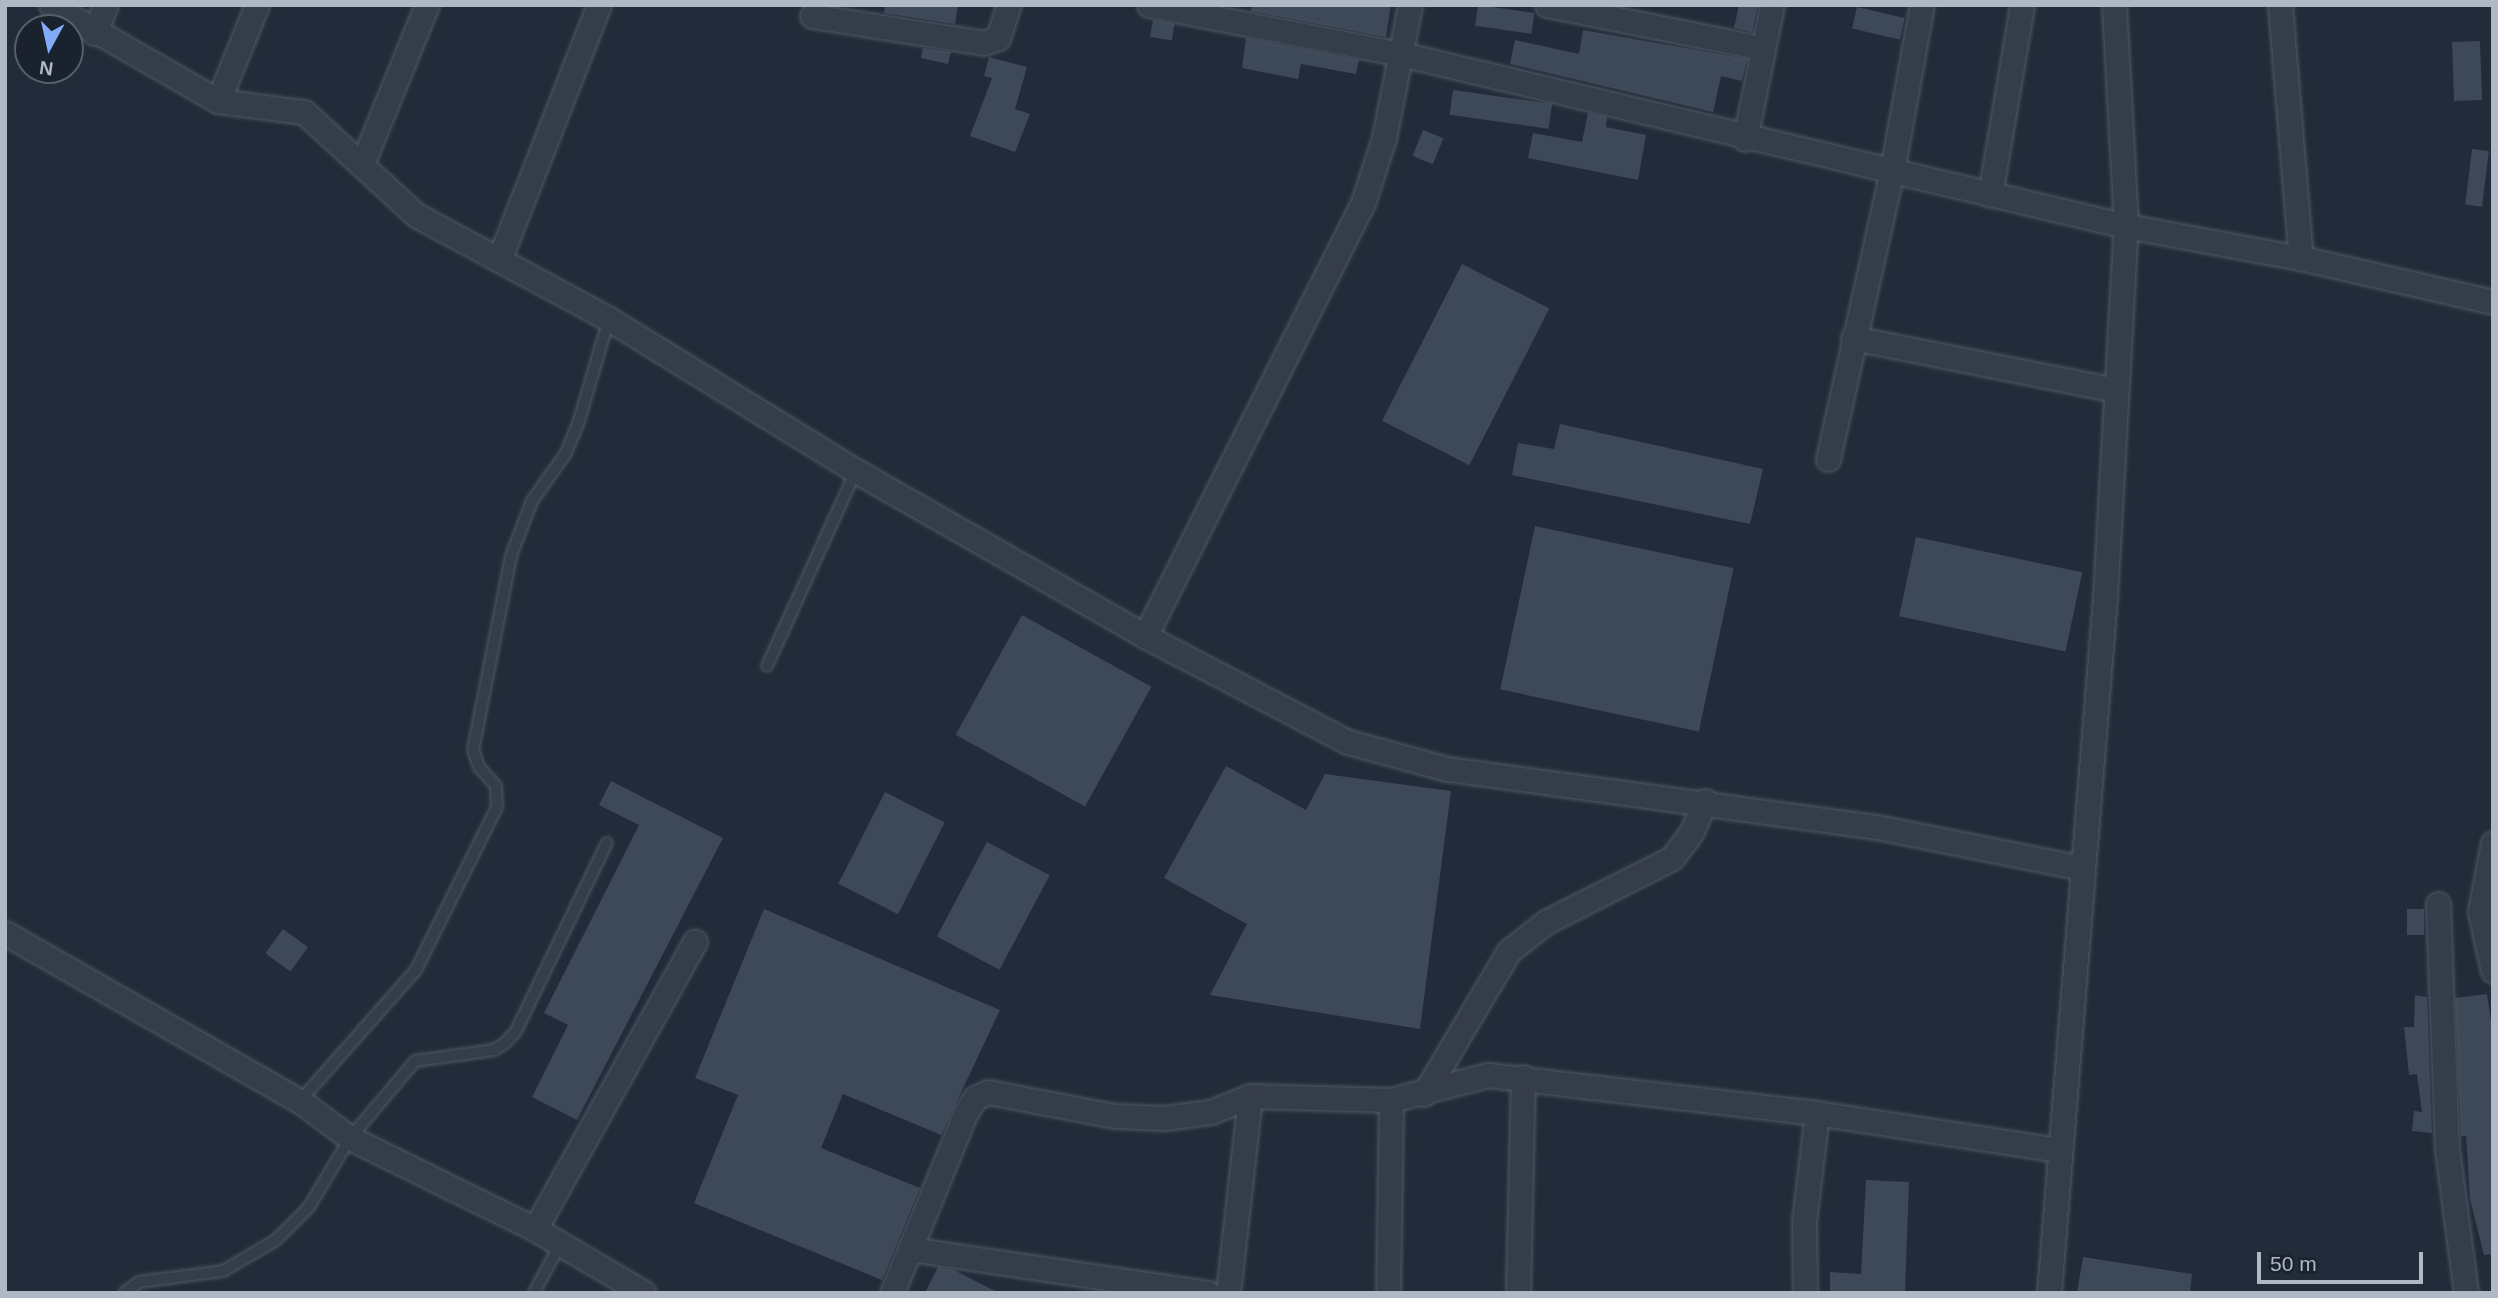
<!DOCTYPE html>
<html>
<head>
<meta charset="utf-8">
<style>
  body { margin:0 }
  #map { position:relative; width:2498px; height:1298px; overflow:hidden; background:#212b39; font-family:Arial,sans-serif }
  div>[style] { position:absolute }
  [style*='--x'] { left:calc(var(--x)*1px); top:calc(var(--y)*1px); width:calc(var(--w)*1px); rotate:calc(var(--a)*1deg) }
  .building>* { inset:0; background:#3d4959; transform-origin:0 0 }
  .roads { filter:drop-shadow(0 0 2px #505864) drop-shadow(0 0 2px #505864) }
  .service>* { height:10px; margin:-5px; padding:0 5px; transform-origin:5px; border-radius:5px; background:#353d4a }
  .minor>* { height:23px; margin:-11.5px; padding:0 11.5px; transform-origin:11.5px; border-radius:11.5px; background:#353d4a }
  span { translate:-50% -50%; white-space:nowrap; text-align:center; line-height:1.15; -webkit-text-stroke:5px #1a222e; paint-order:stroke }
  .frame { position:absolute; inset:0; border:7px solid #b0b8c6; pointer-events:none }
  .north { position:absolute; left:14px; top:14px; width:70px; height:70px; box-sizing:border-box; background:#1a222e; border:2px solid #565e6b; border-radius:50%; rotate:188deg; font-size:19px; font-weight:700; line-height:28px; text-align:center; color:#b0b8c6 }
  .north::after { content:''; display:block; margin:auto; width:24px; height:32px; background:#83acf7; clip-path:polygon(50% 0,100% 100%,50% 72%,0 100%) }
  .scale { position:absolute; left:2257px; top:1252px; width:166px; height:32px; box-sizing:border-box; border:4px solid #b0b8c6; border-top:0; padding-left:9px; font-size:21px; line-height:24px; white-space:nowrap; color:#b0b8c6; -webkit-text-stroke:5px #1a222e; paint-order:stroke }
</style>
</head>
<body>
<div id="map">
  <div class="building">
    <div style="clip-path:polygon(885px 5px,958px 5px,955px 24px,884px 13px)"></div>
    <div style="clip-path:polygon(1252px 5px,1391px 5px,1386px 37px,1251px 11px)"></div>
    <div style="left:1478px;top:5px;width:57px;height:21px;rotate:8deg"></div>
    <div style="clip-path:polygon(1739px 5px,1758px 5px,1752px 32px,1734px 28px)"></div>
    <div style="left:1857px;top:7px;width:49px;height:22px;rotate:13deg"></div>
    <div style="left:1153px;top:20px;width:22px;height:17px;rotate:10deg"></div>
    <div style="clip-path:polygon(1583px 30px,1747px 59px,1742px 81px,1721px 76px,1713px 112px,1510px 64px,1515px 40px,1579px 54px)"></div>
    <div style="clip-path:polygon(1246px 38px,1359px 60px,1356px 74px,1301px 64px,1298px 79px,1242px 68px)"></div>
    <div style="left:2480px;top:41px;width:59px;height:28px;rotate:88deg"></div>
    <div style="clip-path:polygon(923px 48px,951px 52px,948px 64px,921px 58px)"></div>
    <div style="clip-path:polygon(989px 57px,1027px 67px,1015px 109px,1030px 114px,1015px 152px,970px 136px,992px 78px,984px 76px)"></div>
    <div style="left:1453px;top:90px;width:100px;height:25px;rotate:8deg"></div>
    <div style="clip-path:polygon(1588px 113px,1607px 117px,1606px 127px,1646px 135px,1638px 180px,1528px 158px,1533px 133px,1582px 142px)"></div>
    <div style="left:1423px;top:130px;width:22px;height:28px;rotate:22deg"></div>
    <div style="left:2472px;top:149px;width:17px;height:56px;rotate:7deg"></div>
    <div style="left:1462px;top:264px;width:98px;height:176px;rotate:27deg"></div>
    <div style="clip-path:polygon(1560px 424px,1763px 469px,1750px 524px,1512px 475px,1518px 443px,1554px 449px)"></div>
    <div style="left:1535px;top:526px;width:203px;height:167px;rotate:12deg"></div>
    <div style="left:1916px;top:537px;width:170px;height:81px;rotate:12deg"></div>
    <div style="left:1022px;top:615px;width:148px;height:137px;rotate:29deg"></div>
    <div style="clip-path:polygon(1226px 766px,1306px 810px,1325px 774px,1451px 791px,1420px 1029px,1210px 995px,1247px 924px,1164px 878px)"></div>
    <div style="clip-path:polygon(611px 781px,723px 838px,577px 1120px,532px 1097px,568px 1025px,544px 1013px,639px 825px,599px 805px)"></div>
    <div style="left:885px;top:792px;width:67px;height:103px;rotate:27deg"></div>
    <div style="left:987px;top:842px;width:71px;height:107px;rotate:28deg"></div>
    <div style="clip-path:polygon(764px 909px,1000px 1010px,941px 1135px,843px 1094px,821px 1148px,920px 1188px,882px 1280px,694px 1203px,738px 1095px,695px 1078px)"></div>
    <div style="left:2407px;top:909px;width:17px;height:26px"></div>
    <div style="left:283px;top:929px;width:31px;height:30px;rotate:36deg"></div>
    <div style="clip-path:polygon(2487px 994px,2493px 1035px,2493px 1254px,2484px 1255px,2470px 1199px,2466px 1136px,2461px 1136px,2455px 998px)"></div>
    <div style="clip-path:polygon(2415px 995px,2427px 997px,2432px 1133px,2412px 1131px,2414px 1111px,2422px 1112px,2417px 1074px,2409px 1075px,2404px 1027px,2414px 1027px)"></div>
    <div style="clip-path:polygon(1866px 1180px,1909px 1182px,1905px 1293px,1830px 1293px,1830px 1272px,1861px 1274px)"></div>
    <div style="clip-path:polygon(2083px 1257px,2192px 1274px,2190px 1293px,2077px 1293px)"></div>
    <div style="clip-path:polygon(938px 1267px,954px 1270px,999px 1293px,925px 1293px)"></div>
  </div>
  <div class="roads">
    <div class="service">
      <div style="--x:767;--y:666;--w:214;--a:-65.5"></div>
      <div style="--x:300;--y:1101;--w:175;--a:-48.5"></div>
      <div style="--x:416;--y:970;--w:182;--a:-63.6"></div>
      <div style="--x:497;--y:807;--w:21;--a:-93"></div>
      <div style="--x:496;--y:786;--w:25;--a:-132"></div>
      <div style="--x:479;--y:767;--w:18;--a:-109"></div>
      <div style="--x:473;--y:750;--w:198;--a:-78.9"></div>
      <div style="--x:511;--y:556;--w:59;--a:-69.1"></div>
      <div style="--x:532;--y:501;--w:59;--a:-54.7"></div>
      <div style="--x:566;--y:453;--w:31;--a:-68"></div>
      <div style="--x:578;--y:424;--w:109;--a:-73.6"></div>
      <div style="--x:124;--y:1293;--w:19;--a:-36"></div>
      <div style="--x:139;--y:1282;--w:85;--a:-7.5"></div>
      <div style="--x:223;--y:1271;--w:61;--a:-30.3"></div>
      <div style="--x:276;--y:1240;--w:47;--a:-45"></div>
      <div style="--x:309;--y:1207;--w:80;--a:-59.3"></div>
      <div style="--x:350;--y:1138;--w:101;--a:-49.8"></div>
      <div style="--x:415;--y:1061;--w:80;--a:-7.9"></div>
      <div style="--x:494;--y:1050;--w:13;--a:-32"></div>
      <div style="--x:505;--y:1043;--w:16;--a:-47"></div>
      <div style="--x:516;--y:1031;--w:209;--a:-64.2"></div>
      <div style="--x:534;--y:1293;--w:55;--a:-62"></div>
    </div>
    <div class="minor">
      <div style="--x:51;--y:5;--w:193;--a:29.9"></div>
      <div style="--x:218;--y:101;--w:87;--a:7.3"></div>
      <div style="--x:304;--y:112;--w:152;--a:42.6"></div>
      <div style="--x:416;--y:215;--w:219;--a:28.3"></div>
      <div style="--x:609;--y:319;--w:290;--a:31.6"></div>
      <div style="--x:856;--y:471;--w:333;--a:29.7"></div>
      <div style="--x:1145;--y:636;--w:229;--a:27.6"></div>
      <div style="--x:1348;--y:742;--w:103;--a:15.3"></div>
      <div style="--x:1447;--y:769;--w:434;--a:7.7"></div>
      <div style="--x:1877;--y:827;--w:209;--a:11.3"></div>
      <div style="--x:1149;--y:5;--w:257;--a:11"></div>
      <div style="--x:1401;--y:54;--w:745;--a:13.35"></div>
      <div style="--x:2126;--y:226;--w:178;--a:10.4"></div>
      <div style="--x:2301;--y:258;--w:197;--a:12.9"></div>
      <div style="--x:1547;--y:5;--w:219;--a:11.3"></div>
      <div style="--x:2280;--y:5;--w:254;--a:85.3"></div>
      <div style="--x:812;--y:16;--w:174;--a:8.9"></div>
      <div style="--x:984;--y:43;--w:15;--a:-20"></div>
      <div style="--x:998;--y:38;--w:35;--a:-72"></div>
      <div style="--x:94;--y:33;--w:30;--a:-67"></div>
      <div style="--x:218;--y:101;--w:104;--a:-67.9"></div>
      <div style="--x:1745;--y:139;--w:137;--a:-78.6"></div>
      <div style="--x:362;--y:164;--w:172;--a:-67.8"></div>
      <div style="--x:1990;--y:195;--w:193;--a:-80.4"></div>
      <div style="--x:499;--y:260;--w:274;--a:-68.6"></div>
      <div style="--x:1853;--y:338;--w:268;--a:11.2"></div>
      <div style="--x:1828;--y:459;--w:295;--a:-77.5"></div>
      <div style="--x:1892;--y:171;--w:169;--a:-79.8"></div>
      <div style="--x:1145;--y:636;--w:485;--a:-63.3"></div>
      <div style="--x:1363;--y:203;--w:68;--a:-72.1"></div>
      <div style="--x:1384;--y:138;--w:136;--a:-78.9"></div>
      <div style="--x:2493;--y:843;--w:70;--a:100.7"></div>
      <div style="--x:2480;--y:912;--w:60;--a:77.6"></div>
      <div style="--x:2438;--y:904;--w:245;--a:87.9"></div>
      <div style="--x:2447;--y:1149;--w:145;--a:82.5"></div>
      <div style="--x:5;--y:933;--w:339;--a:29.7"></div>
      <div style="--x:300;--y:1101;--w:62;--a:36.5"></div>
      <div style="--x:350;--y:1138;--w:206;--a:26.2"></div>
      <div style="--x:535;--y:1229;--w:126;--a:30.4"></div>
      <div style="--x:1424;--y:1094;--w:166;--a:-59.3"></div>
      <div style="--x:1509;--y:951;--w:47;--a:-38.1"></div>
      <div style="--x:1546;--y:922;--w:141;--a:-26.9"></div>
      <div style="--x:1672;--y:858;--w:31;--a:-53"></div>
      <div style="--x:1691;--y:833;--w:35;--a:-66"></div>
      <div style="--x:535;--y:1229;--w:329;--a:-60.9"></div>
      <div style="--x:910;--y:1249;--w:301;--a:8.4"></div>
      <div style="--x:892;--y:1293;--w:193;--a:-67.8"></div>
      <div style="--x:965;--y:1114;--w:19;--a:-58"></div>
      <div style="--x:975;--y:1098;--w:14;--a:-25"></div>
      <div style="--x:988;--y:1092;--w:129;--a:10.7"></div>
      <div style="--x:1115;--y:1116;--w:49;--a:2.3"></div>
      <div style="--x:1164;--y:1118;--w:47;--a:-7.3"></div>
      <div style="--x:1211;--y:1112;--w:42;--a:-22.3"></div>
      <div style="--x:1250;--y:1096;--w:141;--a:1.6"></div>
      <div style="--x:1391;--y:1100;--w:100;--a:-14.5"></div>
      <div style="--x:1488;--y:1075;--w:331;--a:6.6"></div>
      <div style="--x:1817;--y:1113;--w:244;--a:8.7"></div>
      <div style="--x:1228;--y:1293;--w:198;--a:-83.6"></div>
      <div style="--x:1388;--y:1293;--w:193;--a:-89.1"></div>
      <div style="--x:1518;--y:1293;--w:216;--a:-88.7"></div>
      <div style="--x:1805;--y:1293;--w:71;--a:-90.8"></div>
      <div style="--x:1804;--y:1222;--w:110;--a:-83.2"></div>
      <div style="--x:2049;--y:1293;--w:698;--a:-85.4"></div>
      <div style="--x:2105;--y:597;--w:372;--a:-86.8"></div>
      <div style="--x:2126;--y:226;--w:221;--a:-93.1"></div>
    </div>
  </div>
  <div class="frame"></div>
  <div class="north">N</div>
  <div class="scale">50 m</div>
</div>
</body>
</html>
